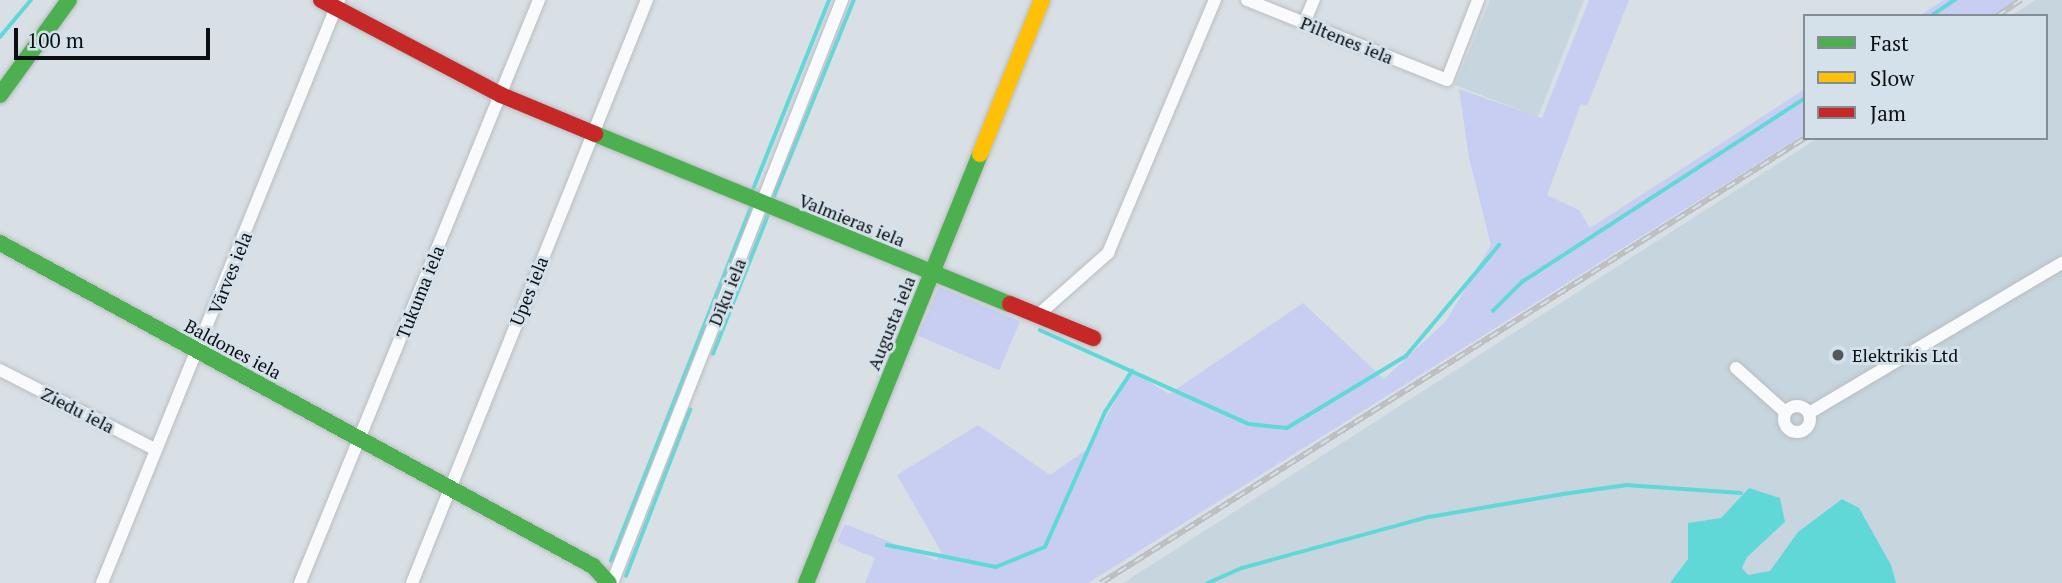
<!DOCTYPE html>
<html>
<head>
<meta charset="utf-8">
<style>
  body { margin:0 }
  #map { position:relative; width:2062px; height:583px; overflow:hidden; background:#d9e0e5; font-family:"PT Serif",serif }
  div>[style] { position:absolute }
  [style*='--x'] { left:calc(var(--x)*1px); top:calc(var(--y)*1px); width:calc(var(--w)*1px); rotate:calc(var(--a)*1deg) }
  .built>* { inset:0; background:#c7d5de }
  .green>* { inset:0; background:#c7cef2; transform-origin:0 0 }
  .water>* { inset:0; background:#61d8d8 }
  .stream>* { height:3.5px; margin:-1.75px; padding:0 1.75px; transform-origin:1.75px; border-radius:1.75px; background:#61d8d8 }
  .roads { filter:drop-shadow(0 0 2px #b8bdc1) drop-shadow(0 0 2px #b8bdc1) }
  .street>* { height:12px; margin:-6px; padding:0 6px; transform-origin:6px; border-radius:6px; background:#f9fafb }
  .street>.ring { margin:-6px; padding:0; box-sizing:content-box; background:none; border:12px solid #f9fafb; border-radius:50% }
  .fast>* { height:16px; margin:-8px; padding:0 8px; transform-origin:8px; border-radius:8px; background:#4caf50 }
  .slow>* { height:16px; margin:-8px; padding:0 8px; transform-origin:8px; border-radius:8px; background:#ffc107 }
  .jam>* { height:16px; margin:-8px; padding:0 8px; transform-origin:8px; border-radius:8px; background:#c62828 }
  .rail>* { height:6px; margin-top:-3px; transform-origin:0; background:repeating-linear-gradient(90deg,#d4e1ea 0 10px,#bdbfc0 0 20px); box-sizing:border-box; border-block:2px solid #bdbfc0 }
  .dots>* { width:19px; height:19px; translate:-50% -50%; box-sizing:border-box; border:4px solid #d4e1ea; border-radius:50% }
  span { translate:-50% -50%; white-space:nowrap; text-align:center; line-height:1.15; -webkit-text-stroke:6px #d4e1ea; paint-order:stroke }
  .street-label { font-size:18px; color:#0b0f12 }
  .poi-label { font-size:18px; color:#0b0f12 }
  .left { translate:0 -50%; text-align:left }
  .legend { position:absolute; left:1803px; top:14px; width:245px; height:126px; box-sizing:border-box; background:#d4e1ea; border:2px solid #848d94; margin:0; padding:9px 12px; list-style:none; font-size:21px; color:#0b0f12 }
  .legend li { display:flex; align-items:center; gap:14px; height:35px }
  .legend b { width:35px; border:2px solid #848d94 }
  .scale { position:absolute; left:14px; top:28px; width:196px; height:32px; box-sizing:border-box; border:4px solid #0b0f12; border-top:0; padding-left:9px; font-size:21px; line-height:24px; white-space:nowrap; color:#0b0f12; -webkit-text-stroke:5px #d4e1ea; paint-order:stroke }
</style>
</head>
<body>
<div id="map">
  <div class="built">
    <div style="clip-path:polygon(1490px 0,1584px 0,1538px 117px,1455px 85px)"></div>
    <div style="clip-path:polygon(2035px 0,2062px 0,2062px 583px,1123px 583px,1818px 138px,2046px 138px,2046px 16px,2011px 16px)"></div>
  </div>
  <div class="green">
    <div style="clip-path:polygon(1589px 0,1629px 0,1587px 106px,1581px 104px,1547px 195px,1579px 210px,1590px 228px,1805px 89px,1805px 134px,1088px 583px,865px 583px,875px 558px,837px 542px,845px 524px,936px 560px,942px 553px,897px 475px,978px 425px,1050px 475px,1089px 448px,1132px 371px,1169px 394px,1303px 303px,1384px 379px,1446px 321px,1491px 245px,1469px 158px,1459px 89px,1542px 118px)"></div>
    <div style="clip-path:polygon(1943px 0,2016px 0,1991px 16px,1919px 16px)"></div>
    <div style="left:939px;top:287px;width:88px;height:53px;rotate:23deg"></div>
  </div>
  <div class="water">
    <div style="clip-path:polygon(1749px 488px,1780px 498px,1785px 522px,1747px 557px,1742px 568px,1748px 575px,1770px 571px,1798px 532px,1842px 499px,1859px 508px,1891px 565px,1896px 583px,1670px 583px,1688px 559px,1688px 523px,1721px 518px)"></div>
  </div>
  <div class="stream">
    <div style="--x:1931;--y:16;--w:29;--a:-34"></div>
    <div style="--x:0;--y:37;--w:48;--a:-50"></div>
    <div style="--x:752;--y:192;--w:207;--a:-68.1"></div>
    <div style="--x:773;--y:199;--w:215;--a:-67.9"></div>
    <div style="--x:1493;--y:311;--w:41;--a:-45"></div>
    <div style="--x:1522;--y:282;--w:338;--a:-33"></div>
    <div style="--x:1040;--y:330;--w:229;--a:24.2"></div>
    <div style="--x:1249;--y:424;--w:38;--a:6"></div>
    <div style="--x:1287;--y:428;--w:139;--a:-31.2"></div>
    <div style="--x:1406;--y:356;--w:145;--a:-50"></div>
    <div style="--x:713;--y:354;--w:149;--a:-68.4"></div>
    <div style="--x:887;--y:545;--w:111;--a:11.4"></div>
    <div style="--x:996;--y:567;--w:53;--a:-22.2"></div>
    <div style="--x:1045;--y:547;--w:148;--a:-66"></div>
    <div style="--x:1105;--y:412;--w:49;--a:-56.6"></div>
    <div style="--x:611;--y:561;--w:381;--a:-68.4"></div>
    <div style="--x:626;--y:576;--w:178;--a:-68.9"></div>
    <div style="--x:1208;--y:583;--w:37;--a:-24"></div>
    <div style="--x:1242;--y:568;--w:194;--a:-15.3"></div>
    <div style="--x:1429;--y:517;--w:136;--a:-9.7"></div>
    <div style="--x:1563;--y:494;--w:64;--a:-8.1"></div>
    <div style="--x:1626;--y:485;--w:115;--a:4"></div>
  </div>
  <div class="roads">
    <div class="street">
      <div style="--x:1247;--y:0;--w:215;--a:21.8"></div>
      <div style="--x:1447;--y:80;--w:86;--a:-68.8"></div>
      <div style="--x:1304;--y:23;--w:25;--a:-67"></div>
      <div style="--x:1038;--y:315;--w:94;--a:-41.5"></div>
      <div style="--x:1108;--y:253;--w:275;--a:-67.1"></div>
      <div style="--x:1736;--y:368;--w:66;--a:41.9"></div>
      <div style="--x:0;--y:370;--w:175;--a:27.1"></div>
      <div class="ring" style="left:1784px;top:406px;width:14px;height:14px"></div>
      <div style="--x:1809;--y:413;--w:294;--a:-30.7"></div>
      <div style="--x:102;--y:583;--w:629;--a:-67.88"></div>
      <div style="--x:300;--y:583;--w:630;--a:-67.71"></div>
      <div style="--x:412;--y:583;--w:629;--a:-68.05"></div>
      <div style="--x:612;--y:583;--w:627;--a:-68.47"></div>
    </div>
    <div class="fast">
      <div style="--x:0;--y:95;--w:117;--a:-54"></div>
      <div style="--x:595;--y:134;--w:448;--a:22.3"></div>
      <div style="--x:0;--y:243;--w:675;--a:28.58"></div>
      <div style="--x:593;--y:566;--w:23;--a:47"></div>
      <div style="--x:806;--y:583;--w:463;--a:-67.9"></div>
    </div>
    <div class="slow">
      <div style="--x:980;--y:154;--w:166;--a:-68.1"></div>
    </div>
    <div class="jam">
      <div style="--x:321;--y:0;--w:204;--a:27.8"></div>
      <div style="--x:501;--y:95;--w:102;--a:22.5"></div>
      <div style="--x:1010;--y:304;--w:90;--a:22.3"></div>
    </div>
  </div>
  <div class="rail">
    <div style="--x:1997;--y:16;--w:29;--a:-34"></div>
    <div style="--x:1101;--y:583;--w:833;--a:-32.3"></div>
  </div>
  <div class="dots">
    <div style="left:1838px;top:355px;background:#53585c"></div>
  </div>
  <div class="street-label">
    <span style="left:1347px;top:40px;rotate:22deg">Piltenes iela</span>
    <span style="left:852px;top:220px;rotate:22deg">Valmieras iela</span>
    <span style="left:230px;top:273px;rotate:-68deg">Vārves iela</span>
    <span style="left:529px;top:291px;rotate:-68deg">Upes iela</span>
    <span style="left:420px;top:292px;rotate:-68deg">Tukuma iela</span>
    <span style="left:727px;top:292px;rotate:-68deg">Dīķu iela</span>
    <span style="left:891px;top:323px;rotate:-68deg">Augusta iela</span>
    <span style="left:233px;top:349px;rotate:28deg">Baldones iela</span>
    <span style="left:78px;top:410px;rotate:27deg">Ziedu iela</span>
  </div>
  <div class="poi-label">
    <span class="left" style="left:1852px;top:355px">Elektrikis Ltd</span>
  </div>
  <ul class="legend">
  <li><b style="height:9px;background:#4caf50"></b>Fast</li>
  <li><b style="height:9px;background:#ffc107"></b>Slow</li>
  <li><b style="height:9px;background:#c62828"></b>Jam</li>
  </ul>
  <div class="scale">100 m</div>
</div>
</body>
</html>
